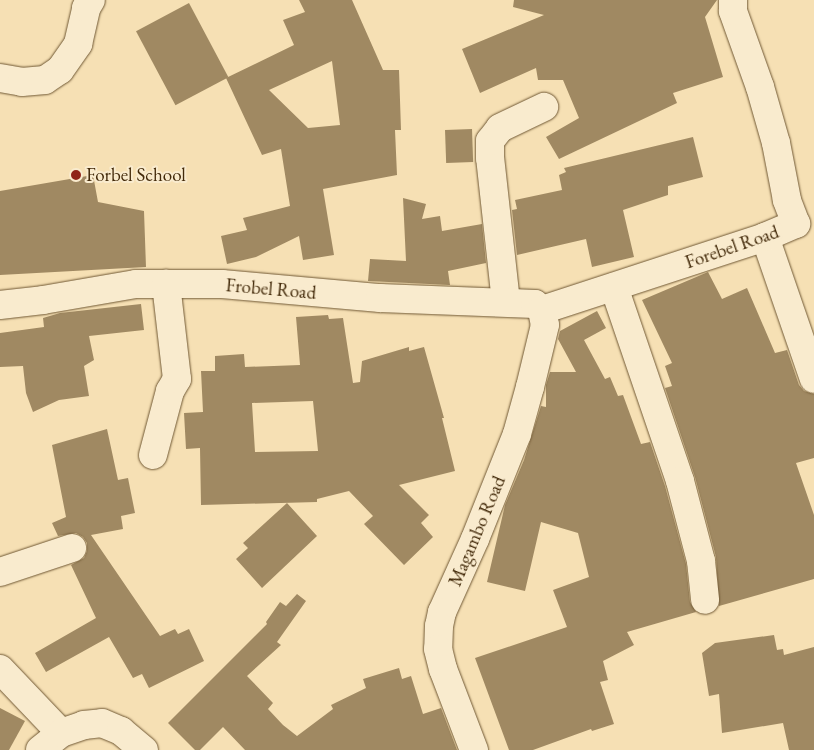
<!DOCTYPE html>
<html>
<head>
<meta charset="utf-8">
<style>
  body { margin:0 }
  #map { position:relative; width:814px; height:750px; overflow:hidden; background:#f6e0b4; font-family:"EB Garamond",serif }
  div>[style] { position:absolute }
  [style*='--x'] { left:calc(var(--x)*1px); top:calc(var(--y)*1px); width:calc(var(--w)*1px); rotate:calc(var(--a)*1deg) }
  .building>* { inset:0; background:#a08962; transform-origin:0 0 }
  .roads { filter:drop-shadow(0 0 1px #705834) drop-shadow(0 0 1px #705834) }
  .minor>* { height:28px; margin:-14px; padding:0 14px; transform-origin:14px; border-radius:14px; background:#f9ebce }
  .dots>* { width:14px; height:14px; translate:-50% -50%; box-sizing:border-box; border:2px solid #f9ebce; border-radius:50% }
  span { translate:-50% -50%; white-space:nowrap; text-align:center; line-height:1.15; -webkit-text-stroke:4px #f9ebce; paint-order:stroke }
  .poi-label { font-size:19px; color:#432a0a }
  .left { translate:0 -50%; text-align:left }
  .street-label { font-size:19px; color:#432a0a }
</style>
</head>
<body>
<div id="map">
  <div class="building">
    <div style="clip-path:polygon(evenodd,299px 0,352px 0,383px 70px,399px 70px,401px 130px,395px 130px,397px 175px,323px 189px,334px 255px,303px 260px,299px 236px,256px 257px,227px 264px,221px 236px,247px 230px,243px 218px,290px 206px,281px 149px,262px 155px,226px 78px,294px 45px,283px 20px,305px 12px,299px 0,332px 61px,340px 125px,308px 128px,269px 90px,332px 61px)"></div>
    <div style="clip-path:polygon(514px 0,717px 0,705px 17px,723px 77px,673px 93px,677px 103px,559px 159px,546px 137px,579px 118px,563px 80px,538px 80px,536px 68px,480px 93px,462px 49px,544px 15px,513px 7px)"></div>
    <div style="left:189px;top:3px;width:84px;height:60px;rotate:62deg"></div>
    <div style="left:472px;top:129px;width:33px;height:27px;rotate:88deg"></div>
    <div style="clip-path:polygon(693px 137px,703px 177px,668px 186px,668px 195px,623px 210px,634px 257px,592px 267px,586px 239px,517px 255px,512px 210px,517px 209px,515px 200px,562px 190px,559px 175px,566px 172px,564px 168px)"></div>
    <div style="clip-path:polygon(93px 175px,98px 202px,144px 211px,146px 267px,0 275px,0 191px)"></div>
    <div style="clip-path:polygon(403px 198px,426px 204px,422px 219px,440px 216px,442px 231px,482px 224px,486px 263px,448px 271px,450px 285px,368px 281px,370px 259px,406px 261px)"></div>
    <div style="clip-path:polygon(708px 272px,722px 299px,747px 288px,775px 353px,787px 350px,799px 385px,804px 391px,814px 394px,814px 458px,796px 463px,814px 515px,814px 579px,719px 606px,716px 557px,695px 477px,665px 388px,672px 386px,665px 366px,672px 363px,642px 300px)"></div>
    <div style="clip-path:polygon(141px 304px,144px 330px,89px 336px,94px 360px,84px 366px,89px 396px,59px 400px,33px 412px,26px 393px,23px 366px,0 367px,0 333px,44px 327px,43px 318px,60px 313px)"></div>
    <div style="clip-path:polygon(597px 311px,606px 328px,584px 340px,605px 379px,610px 377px,618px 396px,623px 395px,641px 444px,650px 442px,665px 486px,686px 564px,690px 602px,696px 612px,627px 632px,634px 645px,603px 661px,608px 680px,600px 682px,614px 724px,592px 731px,591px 729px,533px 750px,509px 750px,475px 658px,567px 627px,553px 590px,589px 577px,578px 533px,541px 522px,525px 591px,487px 582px,505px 505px,524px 460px,541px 406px,546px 407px,546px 385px,550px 372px,576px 372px,558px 339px,560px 331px)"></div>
    <div style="clip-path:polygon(evenodd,328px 315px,329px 319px,343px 318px,353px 383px,360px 382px,362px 361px,409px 347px,409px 351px,424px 347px,444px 418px,442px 418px,455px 471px,399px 485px,429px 515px,421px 523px,433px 537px,404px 565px,364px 524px,373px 516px,349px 491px,317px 499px,317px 502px,201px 505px,200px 448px,186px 449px,184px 413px,203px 412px,201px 371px,215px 371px,215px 356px,244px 354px,245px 367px,300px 365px,296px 317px,328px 315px,313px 401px,318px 451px,255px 452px,252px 403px,313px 401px)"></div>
    <div style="clip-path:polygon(107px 429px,118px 480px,128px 478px,135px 513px,121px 516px,123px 529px,91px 535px,160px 636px,175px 629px,178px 634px,189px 629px,204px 661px,149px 688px,142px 674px,133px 678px,109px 637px,46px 672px,35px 653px,96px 618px,71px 565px,84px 558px,87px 551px,87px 543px,83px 537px,76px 533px,58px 536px,52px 523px,66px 517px,52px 445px)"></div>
    <div style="clip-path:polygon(287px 503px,317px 536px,262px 588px,236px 559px,248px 548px,243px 543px)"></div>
    <div style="clip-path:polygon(297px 594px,306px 601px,277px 642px,281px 645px,247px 676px,273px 703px,268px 709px,283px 725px,297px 736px,333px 709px,331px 705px,366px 688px,363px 679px,399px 668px,402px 679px,411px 676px,423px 714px,441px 708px,457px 750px,245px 750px,223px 727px,200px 750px,195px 750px,168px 723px,267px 624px,266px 622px,280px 602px,286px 606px)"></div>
    <div style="clip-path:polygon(774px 635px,777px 650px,783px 649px,784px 655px,814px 647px,814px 750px,789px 750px,783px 723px,722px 733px,719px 694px,709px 696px,702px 653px,715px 643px)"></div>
    <div style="clip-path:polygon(0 708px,25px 721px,9px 750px,0 750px)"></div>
  </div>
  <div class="roads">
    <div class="minor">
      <div style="--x:0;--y:78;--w:22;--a:10"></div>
      <div style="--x:22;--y:82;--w:23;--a:-5"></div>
      <div style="--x:45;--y:80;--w:18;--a:-34"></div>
      <div style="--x:60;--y:70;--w:32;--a:-55"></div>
      <div style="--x:78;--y:44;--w:37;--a:-77"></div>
      <div style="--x:86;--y:8;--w:9;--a:-58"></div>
      <div style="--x:765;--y:237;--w:150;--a:71"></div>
      <div style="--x:614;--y:287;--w:205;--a:71.2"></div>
      <div style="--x:680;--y:481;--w:83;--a:75.3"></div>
      <div style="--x:701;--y:561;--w:39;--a:84"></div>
      <div style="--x:506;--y:302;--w:145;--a:-96.3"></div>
      <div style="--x:490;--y:158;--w:17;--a:-90"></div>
      <div style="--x:490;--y:141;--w:16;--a:-52"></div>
      <div style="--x:500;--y:128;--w:49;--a:-25.5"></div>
      <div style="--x:0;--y:305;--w:43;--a:-6.6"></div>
      <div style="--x:43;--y:300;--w:94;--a:-9.8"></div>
      <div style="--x:136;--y:284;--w:86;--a:0"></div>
      <div style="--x:222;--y:284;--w:159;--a:5.1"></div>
      <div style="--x:380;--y:298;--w:155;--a:2.2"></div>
      <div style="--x:535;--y:304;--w:9;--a:41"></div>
      <div style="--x:542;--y:310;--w:15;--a:79"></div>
      <div style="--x:545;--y:325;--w:64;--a:103.6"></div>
      <div style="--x:530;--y:387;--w:49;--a:105.5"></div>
      <div style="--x:517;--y:434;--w:113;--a:111.8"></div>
      <div style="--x:475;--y:539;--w:80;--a:114.3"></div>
      <div style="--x:442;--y:612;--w:14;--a:102"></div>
      <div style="--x:439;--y:626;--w:23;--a:92"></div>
      <div style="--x:438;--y:649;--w:21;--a:76"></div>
      <div style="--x:443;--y:669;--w:87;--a:69.1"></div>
      <div style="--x:542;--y:310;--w:235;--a:-18.1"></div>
      <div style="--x:765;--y:237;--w:34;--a:-23"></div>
      <div style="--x:796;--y:224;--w:26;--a:-111"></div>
      <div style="--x:787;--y:200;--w:58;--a:-100.9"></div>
      <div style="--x:776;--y:143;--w:58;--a:-105.9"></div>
      <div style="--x:760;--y:87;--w:81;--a:-109.6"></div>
      <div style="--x:733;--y:11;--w:11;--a:-90"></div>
      <div style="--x:153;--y:455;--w:66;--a:-75.1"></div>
      <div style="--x:170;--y:391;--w:14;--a:-60"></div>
      <div style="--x:177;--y:379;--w:96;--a:-96.6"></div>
      <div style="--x:0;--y:572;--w:76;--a:-18.4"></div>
      <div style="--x:0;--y:669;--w:88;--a:46.4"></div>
      <div style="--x:40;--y:750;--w:27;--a:-39"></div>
      <div style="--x:61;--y:733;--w:24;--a:-19"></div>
      <div style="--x:84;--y:725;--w:18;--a:-6"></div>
      <div style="--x:102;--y:723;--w:21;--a:23"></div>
      <div style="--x:121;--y:731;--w:30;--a:40"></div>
    </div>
  </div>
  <div class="dots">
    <div style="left:76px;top:175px;background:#8f2418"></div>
  </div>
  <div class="poi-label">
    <span class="left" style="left:86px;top:175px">Forbel School</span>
  </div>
  <div class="street-label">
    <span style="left:732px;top:247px;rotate:-19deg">Forebel Road</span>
    <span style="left:271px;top:289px;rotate:5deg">Frobel Road</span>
    <span style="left:477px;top:531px;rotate:-67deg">Magambo Road</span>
  </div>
</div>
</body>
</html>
